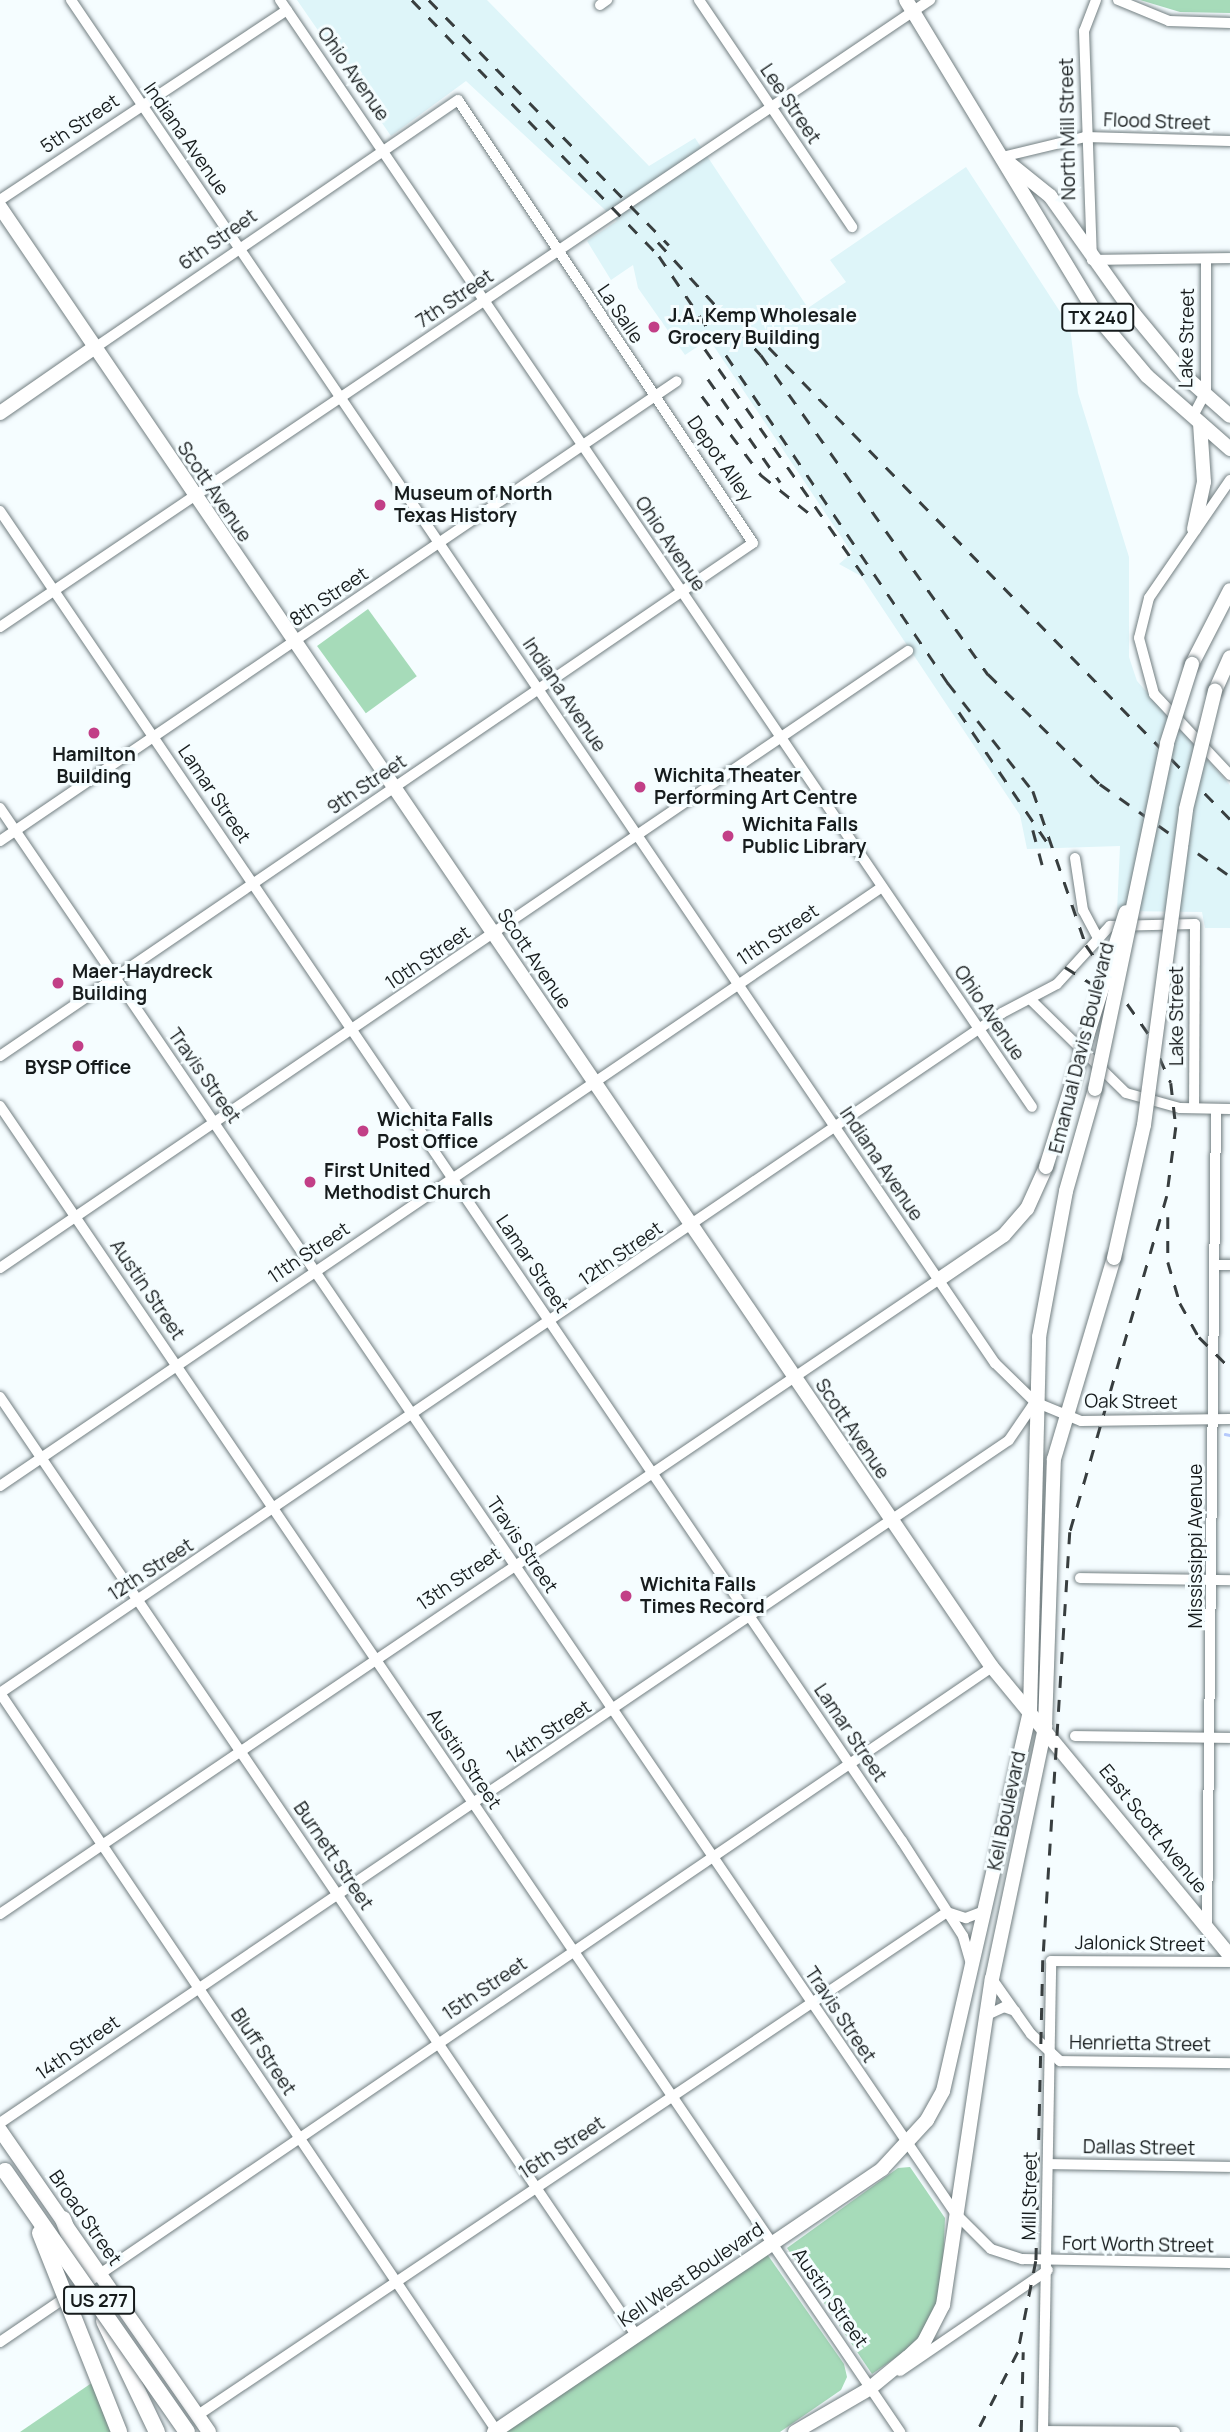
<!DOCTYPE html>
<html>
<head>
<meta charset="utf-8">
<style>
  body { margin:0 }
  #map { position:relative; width:1230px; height:2432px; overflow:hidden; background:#f5fdff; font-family:Manrope,sans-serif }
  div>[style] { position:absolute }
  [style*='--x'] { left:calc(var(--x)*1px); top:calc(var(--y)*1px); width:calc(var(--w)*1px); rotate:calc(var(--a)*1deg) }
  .built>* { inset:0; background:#def5f9 }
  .green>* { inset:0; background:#a6dbb9; transform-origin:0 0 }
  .stream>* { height:2.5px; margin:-1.25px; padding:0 1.25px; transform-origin:1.25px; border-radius:1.25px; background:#b6cafc }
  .roads { filter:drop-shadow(0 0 2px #737f82) drop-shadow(0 0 2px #737f82) }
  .minor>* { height:10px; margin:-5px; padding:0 5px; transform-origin:5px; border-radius:5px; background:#fff }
  .major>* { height:14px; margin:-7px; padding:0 7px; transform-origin:7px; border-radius:7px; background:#fff }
  .highway>* { height:16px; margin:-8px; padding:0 8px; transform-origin:8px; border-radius:8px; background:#fff }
  .rail>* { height:2.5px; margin-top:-1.25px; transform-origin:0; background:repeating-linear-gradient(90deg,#383e3f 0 12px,transparent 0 24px) }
  .bridges { filter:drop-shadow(0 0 2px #737f82) drop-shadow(0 0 2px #737f82) }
  .major-bridge>* { height:14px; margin:-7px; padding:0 7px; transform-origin:7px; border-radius:7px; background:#fff }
  .highway-bridge>* { height:16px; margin:-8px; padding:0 8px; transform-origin:8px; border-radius:8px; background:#fff }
  .dots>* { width:19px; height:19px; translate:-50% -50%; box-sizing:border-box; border:4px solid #f5fdff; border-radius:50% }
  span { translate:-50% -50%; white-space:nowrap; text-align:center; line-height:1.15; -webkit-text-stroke:6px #f5fdff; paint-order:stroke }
  .shield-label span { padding:2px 5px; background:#f5fdff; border:2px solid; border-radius:5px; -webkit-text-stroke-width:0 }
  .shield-label { font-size:18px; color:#171c1d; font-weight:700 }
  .street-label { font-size:19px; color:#171c1d }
  .poi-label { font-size:19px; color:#171c1d; font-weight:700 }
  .left { translate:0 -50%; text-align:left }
</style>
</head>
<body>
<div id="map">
  <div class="built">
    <div style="clip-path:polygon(297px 0,487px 0,649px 166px,695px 138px,808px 308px,846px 282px,830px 260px,966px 167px,1070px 327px,1078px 393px,1129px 557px,1129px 657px,1137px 681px,1230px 785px,1230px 928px,1205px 928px,1202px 912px,1117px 911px,1120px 846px,1027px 849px,1020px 815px,861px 576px,839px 564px,852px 553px,709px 339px,685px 355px,638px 288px,633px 265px,611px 280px,587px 241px,617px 221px,466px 81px,391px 136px)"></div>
  </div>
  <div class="green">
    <div style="clip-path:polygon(1140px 0,1230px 0,1230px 13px,1180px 12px)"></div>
    <div style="left:368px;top:609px;width:83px;height:63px;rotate:54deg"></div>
    <div style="clip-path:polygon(910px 2167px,945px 2218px,942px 2293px,917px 2343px,872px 2374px,787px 2248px,898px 2168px)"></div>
    <div style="clip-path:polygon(767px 2254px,844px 2364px,847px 2377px,841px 2390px,780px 2432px,502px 2432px)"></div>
    <div style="clip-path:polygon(96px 2380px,115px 2432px,20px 2432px)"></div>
  </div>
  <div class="stream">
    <div style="--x:1225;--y:1434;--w:5;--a:11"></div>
  </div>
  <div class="roads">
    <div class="minor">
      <div style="--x:71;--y:0;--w:1647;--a:55.87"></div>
      <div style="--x:995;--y:1363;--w:56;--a:44.3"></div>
      <div style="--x:1035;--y:1402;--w:50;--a:22.4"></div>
      <div style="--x:1081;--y:1421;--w:149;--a:-0.8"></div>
      <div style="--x:280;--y:0;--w:1338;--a:55.81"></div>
      <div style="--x:699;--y:0;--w:274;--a:56"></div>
      <div style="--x:1096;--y:0;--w:33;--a:111"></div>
      <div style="--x:1084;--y:31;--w:229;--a:88"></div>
      <div style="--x:1092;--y:260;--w:138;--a:-0.8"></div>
      <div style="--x:1118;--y:0;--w:55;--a:22.4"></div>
      <div style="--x:1169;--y:21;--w:61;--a:1.9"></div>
      <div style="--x:600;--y:5;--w:9;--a:-36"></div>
      <div style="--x:1002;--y:157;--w:85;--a:-13.5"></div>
      <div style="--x:1085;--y:137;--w:145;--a:1.6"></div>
      <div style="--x:0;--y:200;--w:344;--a:-33.5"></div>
      <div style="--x:1193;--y:416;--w:27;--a:-62"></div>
      <div style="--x:1206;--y:392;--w:133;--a:-90"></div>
      <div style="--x:1230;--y:480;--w:143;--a:124.5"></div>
      <div style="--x:1149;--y:598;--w:41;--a:104"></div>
      <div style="--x:1139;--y:638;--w:58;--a:75"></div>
      <div style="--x:1154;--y:694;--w:111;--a:46.8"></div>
      <div style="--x:0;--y:511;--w:1607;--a:55.86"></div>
      <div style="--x:902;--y:1841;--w:113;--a:57.3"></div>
      <div style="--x:963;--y:1936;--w:29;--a:74"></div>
      <div style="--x:0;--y:627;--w:1122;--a:-33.99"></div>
      <div style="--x:0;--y:808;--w:1700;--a:55.79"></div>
      <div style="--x:956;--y:2214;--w:49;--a:45"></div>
      <div style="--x:991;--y:2249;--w:33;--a:18"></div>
      <div style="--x:1022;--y:2259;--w:208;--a:1.1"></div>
      <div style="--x:0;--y:841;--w:818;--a:-34.19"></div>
      <div style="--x:1075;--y:858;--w:53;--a:81.3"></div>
      <div style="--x:1083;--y:910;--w:30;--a:62"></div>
      <div style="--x:1030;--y:999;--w:134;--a:44.4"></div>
      <div style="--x:1126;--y:1093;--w:56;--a:15.5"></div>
      <div style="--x:1180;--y:1108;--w:50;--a:1.1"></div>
      <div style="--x:0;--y:1056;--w:911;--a:-34.27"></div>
      <div style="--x:753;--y:543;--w:532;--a:-123.66"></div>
      <div style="--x:458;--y:100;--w:440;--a:145.7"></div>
      <div style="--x:0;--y:1106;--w:1603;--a:55.83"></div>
      <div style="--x:1215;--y:1265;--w:15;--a:0"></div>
      <div style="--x:0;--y:1268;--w:1098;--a:-34.2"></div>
      <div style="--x:0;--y:1397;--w:1133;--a:55.86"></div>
      <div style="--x:0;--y:1486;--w:1066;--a:-34.18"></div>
      <div style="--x:1080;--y:1578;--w:150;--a:0.8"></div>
      <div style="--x:1075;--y:1736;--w:155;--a:0.7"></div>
      <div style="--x:0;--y:1914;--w:1136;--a:-34.05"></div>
      <div style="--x:1207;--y:1928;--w:819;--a:-89.37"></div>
      <div style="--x:992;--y:1979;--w:67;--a:54.7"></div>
      <div style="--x:1031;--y:2034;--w:40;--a:43"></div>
      <div style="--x:1060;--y:2061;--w:170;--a:0.7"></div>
      <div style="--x:987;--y:2015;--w:19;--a:-25"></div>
      <div style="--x:1004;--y:2007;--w:12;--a:20"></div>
      <div style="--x:0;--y:2123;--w:1218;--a:-34.09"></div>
      <div style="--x:1009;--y:1440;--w:46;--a:-55.6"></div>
      <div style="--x:1048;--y:2164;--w:182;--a:0.9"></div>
      <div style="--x:0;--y:2342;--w:1200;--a:-34.23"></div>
      <div style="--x:900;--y:2371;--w:179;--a:-34.3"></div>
      <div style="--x:198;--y:2415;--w:902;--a:-33.88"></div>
      <div style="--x:947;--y:1912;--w:20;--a:18"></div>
      <div style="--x:966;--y:1918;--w:19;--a:-21"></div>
      <div style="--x:496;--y:2430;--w:888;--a:-123.94"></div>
      <div style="--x:0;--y:1693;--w:1211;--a:-34.16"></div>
      <div style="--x:1002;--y:1013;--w:62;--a:-27.8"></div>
      <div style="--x:1057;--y:984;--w:79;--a:-47.6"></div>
      <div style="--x:1110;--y:926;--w:85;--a:-1.3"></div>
      <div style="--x:1195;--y:924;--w:184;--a:90.3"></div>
      <div style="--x:1043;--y:2431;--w:132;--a:0.4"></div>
      <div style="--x:1043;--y:2432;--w:471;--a:-89"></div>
      <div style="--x:1051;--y:1961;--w:179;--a:0.3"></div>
    </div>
    <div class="major">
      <div style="--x:906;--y:0;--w:374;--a:58.8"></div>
      <div style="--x:1100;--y:320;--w:73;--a:50"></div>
      <div style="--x:1147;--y:376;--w:111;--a:41.3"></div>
      <div style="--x:1009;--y:163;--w:53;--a:38.8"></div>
      <div style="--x:1050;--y:196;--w:145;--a:54.6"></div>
      <div style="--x:1134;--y:314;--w:83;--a:50.4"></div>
      <div style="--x:1187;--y:378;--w:57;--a:41.5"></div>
      <div style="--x:0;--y:207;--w:1765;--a:55.81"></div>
      <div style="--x:992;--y:1667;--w:374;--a:50.5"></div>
      <div style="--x:0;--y:413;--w:114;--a:-34.7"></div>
      <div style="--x:1194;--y:529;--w:48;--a:-78"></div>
      <div style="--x:1204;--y:482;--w:59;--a:-93.9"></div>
      <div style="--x:1192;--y:664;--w:83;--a:-62.8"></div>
      <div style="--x:1215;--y:691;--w:37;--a:-66"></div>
      <div style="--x:941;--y:1278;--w:76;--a:-34.3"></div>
      <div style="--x:1004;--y:1235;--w:35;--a:-49"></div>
      <div style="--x:1027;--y:1209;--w:46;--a:-65.7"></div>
      <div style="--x:0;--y:2130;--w:367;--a:55.3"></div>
      <div style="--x:494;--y:2432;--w:469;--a:-34.1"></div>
      <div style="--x:882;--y:2169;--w:67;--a:-47.4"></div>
      <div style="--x:927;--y:2120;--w:33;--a:-61"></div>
      <div style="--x:943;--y:2091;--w:389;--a:-77.1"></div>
      <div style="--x:1030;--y:1712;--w:375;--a:-88.6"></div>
      <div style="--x:1039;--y:1337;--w:148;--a:-79.5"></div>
      <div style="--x:1066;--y:1191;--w:106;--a:-74.1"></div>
      <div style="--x:795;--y:2432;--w:86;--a:-30.2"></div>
      <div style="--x:869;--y:2389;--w:50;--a:-39.4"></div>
      <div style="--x:908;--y:2357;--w:22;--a:-43"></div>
      <div style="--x:924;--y:2342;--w:42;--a:-62.8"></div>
      <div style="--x:943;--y:2305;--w:330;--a:-81.5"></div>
      <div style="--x:992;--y:1979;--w:258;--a:-78.1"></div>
      <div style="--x:1045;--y:1727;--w:268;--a:-88.1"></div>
      <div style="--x:1054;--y:1459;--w:210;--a:-73.4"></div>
    </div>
    <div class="highway">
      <div style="--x:63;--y:2219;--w:66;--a:69.6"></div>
      <div style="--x:104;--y:2321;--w:123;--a:64.5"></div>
    </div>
  </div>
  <div class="rail">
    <div style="--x:412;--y:0;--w:356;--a:46"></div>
    <div style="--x:659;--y:256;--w:516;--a:55.91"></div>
    <div style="--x:948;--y:683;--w:137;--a:51.8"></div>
    <div style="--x:1033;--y:791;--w:163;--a:71"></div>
    <div style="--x:1086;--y:945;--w:111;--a:54.9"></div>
    <div style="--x:1150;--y:1036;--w:51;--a:65.9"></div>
    <div style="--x:1171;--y:1083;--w:44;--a:83.5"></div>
    <div style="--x:1176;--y:1127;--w:70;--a:97.4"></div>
    <div style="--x:1167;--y:1196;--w:350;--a:106.1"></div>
    <div style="--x:1070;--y:1532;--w:429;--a:93.6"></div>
    <div style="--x:1043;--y:1960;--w:301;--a:91.3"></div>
    <div style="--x:1036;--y:2261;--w:93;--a:101.2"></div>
    <div style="--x:1018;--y:2352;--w:90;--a:117.1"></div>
    <div style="--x:429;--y:0;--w:343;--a:45.6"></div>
    <div style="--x:658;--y:242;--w:153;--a:47.7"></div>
    <div style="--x:761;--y:355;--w:392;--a:54.6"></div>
    <div style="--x:988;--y:674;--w:157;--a:44.5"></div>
    <div style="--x:1100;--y:784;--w:159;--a:35.3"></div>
    <div style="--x:752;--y:330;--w:684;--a:45.65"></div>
    <div style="--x:705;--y:349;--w:282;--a:55"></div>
    <div style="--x:708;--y:379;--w:126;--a:55"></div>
    <div style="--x:702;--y:396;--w:99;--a:53.2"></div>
    <div style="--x:761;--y:475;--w:61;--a:38.4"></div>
    <div style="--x:959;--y:712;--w:164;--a:55.9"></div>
    <div style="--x:1033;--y:830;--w:42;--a:75"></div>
    <div style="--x:1065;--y:967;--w:66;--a:32"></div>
    <div style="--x:1168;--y:1217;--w:45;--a:90"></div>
    <div style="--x:1168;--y:1262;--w:43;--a:73.7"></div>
    <div style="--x:1180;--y:1303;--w:39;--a:61"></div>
    <div style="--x:1199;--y:1337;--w:44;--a:45"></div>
    <div style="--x:1021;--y:2432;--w:80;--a:-88.6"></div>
  </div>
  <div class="bridges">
    <div class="major-bridge">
      <div style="--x:1095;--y:1089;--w:353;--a:-78.2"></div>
      <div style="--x:1167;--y:743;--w:83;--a:-72.4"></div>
      <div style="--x:1046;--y:1167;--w:267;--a:-72.6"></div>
      <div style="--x:1114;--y:1258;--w:136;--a:-77.3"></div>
      <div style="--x:1144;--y:1125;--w:319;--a:-82.4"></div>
      <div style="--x:1186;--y:809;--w:122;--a:-76.2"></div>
    </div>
    <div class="highway-bridge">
      <div style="--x:5;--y:2171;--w:318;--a:55.1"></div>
      <div style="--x:40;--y:2233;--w:214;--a:68.3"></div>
    </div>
  </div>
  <div class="dots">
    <div style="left:654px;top:327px;background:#c23f87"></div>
    <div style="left:380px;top:505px;background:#c23f87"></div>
    <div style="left:94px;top:733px;background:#c23f87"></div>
    <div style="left:640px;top:787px;background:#c23f87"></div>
    <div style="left:728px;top:836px;background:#c23f87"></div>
    <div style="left:58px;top:983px;background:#c23f87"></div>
    <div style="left:78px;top:1046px;background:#c23f87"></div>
    <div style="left:363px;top:1131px;background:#c23f87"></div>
    <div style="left:310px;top:1182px;background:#c23f87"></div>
    <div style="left:626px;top:1596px;background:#c23f87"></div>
  </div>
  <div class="shield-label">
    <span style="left:1098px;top:317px">TX 240</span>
    <span style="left:99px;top:2300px">US 277</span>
  </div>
  <div class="street-label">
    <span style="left:353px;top:74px;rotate:55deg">Ohio Avenue</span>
    <span style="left:790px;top:104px;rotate:56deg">Lee Street</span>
    <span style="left:1157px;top:122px;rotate:2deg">Flood Street</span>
    <span style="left:80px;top:124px;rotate:-34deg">5th Street</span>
    <span style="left:1068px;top:129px;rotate:-91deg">North Mill Street</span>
    <span style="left:186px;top:139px;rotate:55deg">Indiana Avenue</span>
    <span style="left:218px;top:240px;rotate:-35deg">6th Street</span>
    <span style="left:455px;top:299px;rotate:-34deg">7th Street</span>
    <span style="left:620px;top:314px;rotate:56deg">La Salle</span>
    <span style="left:1187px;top:338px;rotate:-89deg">Lake Street</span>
    <span style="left:720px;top:459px;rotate:55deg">Depot Alley</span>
    <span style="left:214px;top:492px;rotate:56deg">Scott Avenue</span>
    <span style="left:670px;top:544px;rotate:56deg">Ohio Avenue</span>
    <span style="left:329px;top:597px;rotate:-34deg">8th Street</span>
    <span style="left:564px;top:695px;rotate:56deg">Indiana Avenue</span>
    <span style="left:367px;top:785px;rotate:-34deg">9th Street</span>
    <span style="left:214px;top:794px;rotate:56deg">Lamar Street</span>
    <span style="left:778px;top:935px;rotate:-34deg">11th Street</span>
    <span style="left:428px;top:958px;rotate:-34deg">10th Street</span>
    <span style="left:534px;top:959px;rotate:56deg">Scott Avenue</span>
    <span style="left:989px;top:1013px;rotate:56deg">Ohio Avenue</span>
    <span style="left:1177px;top:1016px;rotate:-90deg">Lake Street</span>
    <span style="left:1082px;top:1048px;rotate:-76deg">Emanual Davis Boulevard</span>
    <span style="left:204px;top:1076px;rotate:55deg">Travis Street</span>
    <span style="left:881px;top:1164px;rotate:56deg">Indiana Avenue</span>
    <span style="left:309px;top:1253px;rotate:-34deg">11th Street</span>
    <span style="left:621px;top:1254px;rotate:-35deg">12th Street</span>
    <span style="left:532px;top:1264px;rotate:56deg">Lamar Street</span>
    <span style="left:147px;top:1290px;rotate:56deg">Austin Street</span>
    <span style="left:1131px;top:1402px;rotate:1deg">Oak Street</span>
    <span style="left:852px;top:1429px;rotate:56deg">Scott Avenue</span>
    <span style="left:522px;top:1545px;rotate:56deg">Travis Street</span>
    <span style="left:1196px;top:1546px;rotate:-90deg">Mississippi Avenue</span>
    <span style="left:151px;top:1570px;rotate:-33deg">12th Street</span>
    <span style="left:459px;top:1579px;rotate:-34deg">13th Street</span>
    <span style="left:549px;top:1732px;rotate:-34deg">14th Street</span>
    <span style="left:850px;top:1733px;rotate:56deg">Lamar Street</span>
    <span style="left:464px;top:1759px;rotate:56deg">Austin Street</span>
    <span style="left:1007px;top:1811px;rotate:-78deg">Kell Boulevard</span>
    <span style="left:1153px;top:1829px;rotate:51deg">East Scott Avenue</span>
    <span style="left:333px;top:1856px;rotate:56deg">Burnett Street</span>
    <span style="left:1140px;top:1944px;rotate:1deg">Jalonick Street</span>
    <span style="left:485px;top:1989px;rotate:-34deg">15th Street</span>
    <span style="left:840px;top:2015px;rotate:56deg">Travis Street</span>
    <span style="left:1140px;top:2044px;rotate:1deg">Henrietta Street</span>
    <span style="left:78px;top:2048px;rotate:-35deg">14th Street</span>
    <span style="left:263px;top:2052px;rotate:56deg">Bluff Street</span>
    <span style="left:562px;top:2148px;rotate:-33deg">16th Street</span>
    <span style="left:1139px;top:2148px;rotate:1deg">Dallas Street</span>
    <span style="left:1030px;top:2196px;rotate:-89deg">Mill Street</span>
    <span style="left:85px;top:2218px;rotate:55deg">Broad Street</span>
    <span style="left:1138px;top:2245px;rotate:1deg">Fort Worth Street</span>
    <span style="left:691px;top:2275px;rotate:-34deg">Kell West Boulevard</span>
    <span style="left:830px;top:2298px;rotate:55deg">Austin Street</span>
  </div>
  <div class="poi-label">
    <span class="left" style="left:668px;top:327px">J.A. Kemp Wholesale<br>Grocery Building</span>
    <span class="left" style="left:394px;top:505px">Museum of North<br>Texas History</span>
    <span style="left:94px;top:766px">Hamilton<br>Building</span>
    <span class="left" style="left:654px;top:787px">Wichita Theater<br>Performing Art Centre</span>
    <span class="left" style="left:742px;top:836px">Wichita Falls<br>Public Library</span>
    <span class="left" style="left:72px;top:983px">Maer-Haydreck<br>Building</span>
    <span style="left:78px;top:1068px">BYSP Office</span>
    <span class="left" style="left:377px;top:1131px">Wichita Falls<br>Post Office</span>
    <span class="left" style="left:324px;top:1182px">First United<br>Methodist Church</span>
    <span class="left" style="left:640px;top:1596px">Wichita Falls<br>Times Record</span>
  </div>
</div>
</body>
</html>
